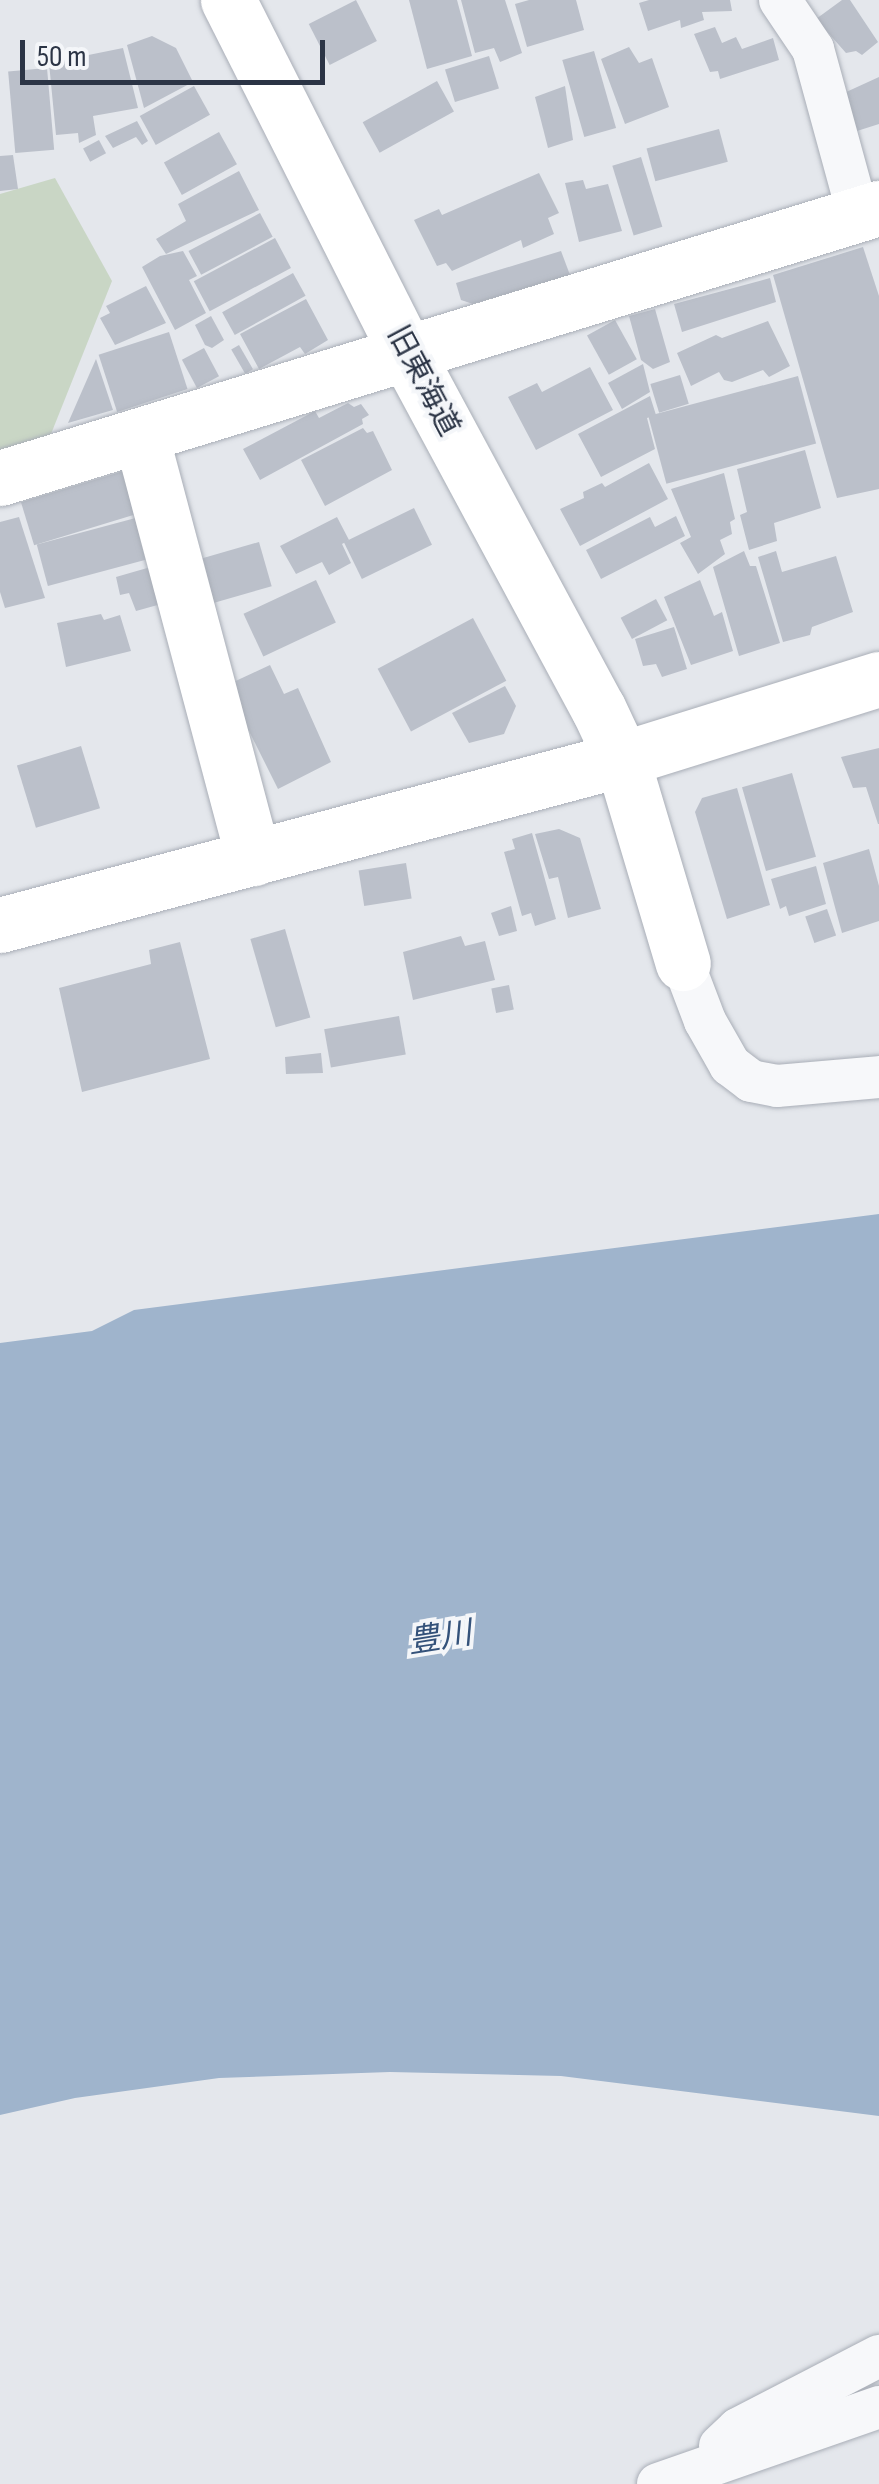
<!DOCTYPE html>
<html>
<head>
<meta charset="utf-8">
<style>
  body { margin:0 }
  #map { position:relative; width:879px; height:2484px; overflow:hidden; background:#e4e7ec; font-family:"Sofia Sans Condensed","Noto Sans JP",sans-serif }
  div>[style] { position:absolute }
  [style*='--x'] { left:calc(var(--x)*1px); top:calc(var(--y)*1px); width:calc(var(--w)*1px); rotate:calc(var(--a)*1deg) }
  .green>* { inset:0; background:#c9d6c5 }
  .water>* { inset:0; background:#9fb4cc }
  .building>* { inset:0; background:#bbc0ca; transform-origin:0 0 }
  .roads { filter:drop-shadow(0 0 2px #a9aeb7) drop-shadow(0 0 2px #a9aeb7) }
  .street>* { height:42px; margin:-21px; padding:0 21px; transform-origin:21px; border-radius:21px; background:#f7f8fa }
  .secondary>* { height:55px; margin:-27.5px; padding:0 27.5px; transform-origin:27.5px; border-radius:27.5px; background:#fff }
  span { translate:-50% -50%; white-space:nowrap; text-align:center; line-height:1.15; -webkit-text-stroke:8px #f4f6f9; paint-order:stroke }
  .street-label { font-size:30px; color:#2b3445 }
  .water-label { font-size:32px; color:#34527a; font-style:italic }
  .scale { position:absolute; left:20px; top:40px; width:305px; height:45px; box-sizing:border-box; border:5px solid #2b3445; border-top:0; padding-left:12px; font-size:30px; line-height:35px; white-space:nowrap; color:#2b3445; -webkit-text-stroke:8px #f4f6f9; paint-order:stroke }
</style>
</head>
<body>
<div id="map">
  <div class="green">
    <div style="clip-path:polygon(55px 178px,112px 281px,49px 439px,0 454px,0 194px)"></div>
  </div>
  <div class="water">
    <div style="clip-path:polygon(879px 1214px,879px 2116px,561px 2076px,390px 2072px,219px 2078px,75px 2098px,0 2115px,0 1343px,92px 1331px,134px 1310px)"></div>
  </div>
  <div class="building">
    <div style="left:356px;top:0;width:46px;height:53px;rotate:63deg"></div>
    <div style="clip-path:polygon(409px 0,457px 0,472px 56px,427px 69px)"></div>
    <div style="clip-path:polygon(461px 0,505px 0,522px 53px,500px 62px,494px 48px,475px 53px)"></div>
    <div style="clip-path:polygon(529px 0,576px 0,584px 30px,527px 47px,515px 4px)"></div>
    <div style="clip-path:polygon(649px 0,730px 0,732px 11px,702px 12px,704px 20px,681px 28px,680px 20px,648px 31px,639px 3px)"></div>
    <div style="clip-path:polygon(842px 0,850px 0,878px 42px,862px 55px,856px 51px,846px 53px,816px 19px)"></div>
    <div style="clip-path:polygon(715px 27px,722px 43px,736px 37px,742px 49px,773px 38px,779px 60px,720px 79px,718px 71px,710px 72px,694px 34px)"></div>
    <div style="clip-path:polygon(152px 36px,176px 48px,193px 82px,144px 108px,127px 45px)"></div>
    <div style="clip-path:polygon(629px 47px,639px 63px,652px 58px,669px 107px,625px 124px,601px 59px)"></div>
    <div style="clip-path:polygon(123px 48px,138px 108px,93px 116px,96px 135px,79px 143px,78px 133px,56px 135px,49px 63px)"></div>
    <div style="left:594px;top:51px;width:80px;height:33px;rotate:74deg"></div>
    <div style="left:489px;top:56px;width:34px;height:46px;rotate:73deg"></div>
    <div style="left:47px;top:68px;width:82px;height:39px;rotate:85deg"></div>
    <div style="clip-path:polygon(879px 77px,879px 124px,857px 131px,844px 93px)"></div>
    <div style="left:437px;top:81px;width:35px;height:85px;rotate:61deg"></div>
    <div style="left:194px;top:86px;width:33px;height:62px;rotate:61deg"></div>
    <div style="clip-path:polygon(565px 86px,573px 140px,548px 148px,535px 97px)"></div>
    <div style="clip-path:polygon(137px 121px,148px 141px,142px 145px,136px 137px,113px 148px,105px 136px)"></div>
    <div style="left:719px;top:129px;width:34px;height:75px;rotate:75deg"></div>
    <div style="left:219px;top:132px;width:37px;height:63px;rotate:61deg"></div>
    <div style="left:99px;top:140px;width:15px;height:18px;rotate:62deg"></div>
    <div style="clip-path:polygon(13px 155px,18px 189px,0 191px,0 156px)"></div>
    <div style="left:641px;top:157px;width:73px;height:30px;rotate:73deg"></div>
    <div style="clip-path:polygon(239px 171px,259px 210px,166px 254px,156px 239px,186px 221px,178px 204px)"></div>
    <div style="clip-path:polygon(539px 173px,559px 213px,548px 218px,554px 234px,523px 248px,521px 240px,452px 271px,446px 263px,437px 266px,414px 220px,439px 209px,442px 215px)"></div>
    <div style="clip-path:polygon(583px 180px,586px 189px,608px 184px,622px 231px,579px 242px,565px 183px)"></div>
    <div style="left:260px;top:213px;width:27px;height:81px;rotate:62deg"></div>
    <div style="left:275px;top:238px;width:34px;height:92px;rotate:62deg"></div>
    <div style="clip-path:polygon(863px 247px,879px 296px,879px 489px,837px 498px,773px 275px)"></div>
    <div style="clip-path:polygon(183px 251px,197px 276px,189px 280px,206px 313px,175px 330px,142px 267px,160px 256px)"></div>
    <div style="clip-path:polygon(561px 251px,570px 275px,473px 304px,461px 300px,456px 283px)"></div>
    <div style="left:293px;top:273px;width:26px;height:81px;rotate:61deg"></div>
    <div style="clip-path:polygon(770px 278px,776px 302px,682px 332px,674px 304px)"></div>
    <div style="clip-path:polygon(146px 286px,166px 323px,115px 345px,100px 318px,110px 313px,106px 306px)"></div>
    <div style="clip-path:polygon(306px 299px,328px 340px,305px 354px,300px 347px,259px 369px,240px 334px)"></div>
    <div style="clip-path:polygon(655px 309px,670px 362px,653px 369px,641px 360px,629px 316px)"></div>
    <div style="clip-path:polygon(211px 316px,224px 340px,212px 348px,205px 345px,195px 325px)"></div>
    <div style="left:615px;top:320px;width:45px;height:32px;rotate:61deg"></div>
    <div style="clip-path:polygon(768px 321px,790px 366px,769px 377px,763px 370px,732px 382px,724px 380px,719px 372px,691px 386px,677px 353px,716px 335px,722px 338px)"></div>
    <div style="left:169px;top:332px;width:60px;height:74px;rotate:72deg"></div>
    <div style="left:239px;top:345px;width:28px;height:9px;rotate:60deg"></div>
    <div style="left:204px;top:348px;width:32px;height:25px;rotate:62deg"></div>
    <div style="clip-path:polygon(96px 359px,113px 410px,68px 423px)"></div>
    <div style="clip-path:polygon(643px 364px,650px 392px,622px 409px,608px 383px)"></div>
    <div style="clip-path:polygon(590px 367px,613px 410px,536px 450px,508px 397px,537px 383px,542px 392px)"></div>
    <div style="left:680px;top:375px;width:30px;height:31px;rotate:73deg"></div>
    <div style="left:798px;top:376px;width:70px;height:155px;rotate:75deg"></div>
    <div style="clip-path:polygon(650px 396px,656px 415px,647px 418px,655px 449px,601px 477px,578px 434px)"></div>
    <div style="clip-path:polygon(348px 403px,354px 407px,361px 404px,369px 415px,362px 419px,363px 424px,260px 480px,243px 449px,315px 411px,319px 418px)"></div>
    <div style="clip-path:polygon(363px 428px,367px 433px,373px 431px,392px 470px,325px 506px,301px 460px)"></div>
    <div style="clip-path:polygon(805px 450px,821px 508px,774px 523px,777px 541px,749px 550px,740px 515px,747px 512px,737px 469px)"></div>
    <div style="clip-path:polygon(649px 463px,668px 499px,580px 546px,560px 509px,584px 498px,583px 492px,602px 483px,605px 487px)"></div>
    <div style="left:130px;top:469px;width:45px;height:114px;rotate:73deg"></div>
    <div style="clip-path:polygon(724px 473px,735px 519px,730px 522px,732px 534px,720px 540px,725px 554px,698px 574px,680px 543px,691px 537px,671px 489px)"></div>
    <div style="left:414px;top:508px;width:41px;height:78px;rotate:64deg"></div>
    <div style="left:143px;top:516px;width:43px;height:110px;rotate:75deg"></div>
    <div style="clip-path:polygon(676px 516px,685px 536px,601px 579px,586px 550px,650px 517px,655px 527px)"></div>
    <div style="clip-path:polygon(19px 517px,45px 598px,5px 608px,0 592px,0 522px)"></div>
    <div style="clip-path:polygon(337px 517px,349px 540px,342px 544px,351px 563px,329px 575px,322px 562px,296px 574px,280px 546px)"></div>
    <div style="left:259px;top:542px;width:46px;height:66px;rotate:74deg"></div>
    <div style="clip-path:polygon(744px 551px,750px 566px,756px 566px,780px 643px,739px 656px,713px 567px)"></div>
    <div style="clip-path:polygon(776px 551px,782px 572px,836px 556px,853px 612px,812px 627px,810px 635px,783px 642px,758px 557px)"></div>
    <div style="clip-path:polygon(161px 564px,172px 601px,136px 611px,129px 593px,120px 595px,116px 577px)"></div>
    <div style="left:316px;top:580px;width:47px;height:80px;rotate:65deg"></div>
    <div style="clip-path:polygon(700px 580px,714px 616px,722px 612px,733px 651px,691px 665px,664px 597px)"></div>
    <div style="left:656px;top:599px;width:24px;height:40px;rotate:62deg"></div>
    <div style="clip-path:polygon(101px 614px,104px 620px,120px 615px,131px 651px,66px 667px,57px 623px)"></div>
    <div style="left:473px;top:618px;width:71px;height:108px;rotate:62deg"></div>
    <div style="clip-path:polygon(674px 627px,687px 669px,662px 677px,656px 664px,643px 666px,635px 639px)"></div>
    <div style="clip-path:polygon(270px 665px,284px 694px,298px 688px,331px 762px,278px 789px,249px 731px,242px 732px,227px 685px)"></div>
    <div style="clip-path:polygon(505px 686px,516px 706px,504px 734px,469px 743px,452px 713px)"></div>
    <div style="left:81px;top:746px;width:65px;height:67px;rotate:73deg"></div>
    <div style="clip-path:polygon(879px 748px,879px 824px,878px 824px,866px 787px,853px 788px,841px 757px)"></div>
    <div style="left:792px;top:773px;width:87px;height:52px;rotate:74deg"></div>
    <div style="clip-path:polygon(737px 788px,770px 905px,727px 919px,695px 812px,702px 798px)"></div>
    <div style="clip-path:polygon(559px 829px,580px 838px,601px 909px,568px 918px,558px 877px,549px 879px,535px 834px)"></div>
    <div style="clip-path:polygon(532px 833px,556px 919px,535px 926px,531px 913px,522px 916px,504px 852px,515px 849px,512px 839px)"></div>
    <div style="clip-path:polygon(869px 849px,879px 886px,879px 921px,842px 933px,823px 863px)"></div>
    <div style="left:406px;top:863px;width:36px;height:48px;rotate:81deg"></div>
    <div style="clip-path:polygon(816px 866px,826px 904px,789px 916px,786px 906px,780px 909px,771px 879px)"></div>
    <div style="clip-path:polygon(511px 906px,517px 931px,499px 936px,491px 913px)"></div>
    <div style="left:827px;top:909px;width:28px;height:23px;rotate:71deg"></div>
    <div style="left:285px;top:929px;width:92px;height:36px;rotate:74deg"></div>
    <div style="clip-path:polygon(461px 936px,465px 946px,485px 941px,495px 980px,413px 1000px,403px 952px)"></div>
    <div style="clip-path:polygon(180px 942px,210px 1059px,82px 1092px,59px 988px,151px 964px,149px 950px)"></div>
    <div style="left:509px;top:985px;width:25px;height:18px;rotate:79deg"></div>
    <div style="left:399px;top:1016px;width:39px;height:76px;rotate:80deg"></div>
    <div style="clip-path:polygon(321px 1053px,323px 1073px,286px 1074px,285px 1057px)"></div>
  </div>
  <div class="roads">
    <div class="street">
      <div style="--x:780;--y:0;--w:59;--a:56"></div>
      <div style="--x:813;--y:49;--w:171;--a:74.7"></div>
      <div style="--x:683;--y:963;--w:62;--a:69.2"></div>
      <div style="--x:705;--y:1021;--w:51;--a:60.4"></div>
      <div style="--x:730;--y:1065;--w:26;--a:37"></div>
      <div style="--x:751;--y:1081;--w:26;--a:11"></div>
      <div style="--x:777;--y:1086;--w:102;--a:-5"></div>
      <div style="--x:720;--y:2446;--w:25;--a:-43"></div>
      <div style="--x:738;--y:2429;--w:159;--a:-27.4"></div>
      <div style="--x:658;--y:2484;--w:234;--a:-19.2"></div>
    </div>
    <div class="secondary">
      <div style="--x:228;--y:0;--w:394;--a:63.2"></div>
      <div style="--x:406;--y:352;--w:404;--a:61.7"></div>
      <div style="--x:598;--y:708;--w:56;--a:64.8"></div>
      <div style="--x:622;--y:759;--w:213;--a:73.4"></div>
      <div style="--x:141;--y:436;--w:437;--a:75.1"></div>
      <div style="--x:0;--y:478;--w:920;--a:-17.08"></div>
      <div style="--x:0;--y:925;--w:644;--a:-14.94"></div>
      <div style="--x:622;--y:759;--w:269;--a:-17.3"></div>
    </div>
  </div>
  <div class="street-label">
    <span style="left:423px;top:381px;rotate:62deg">旧東海道</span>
  </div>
  <div class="water-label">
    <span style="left:440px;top:1639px;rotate:-9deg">豊川</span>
  </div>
  <div class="scale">50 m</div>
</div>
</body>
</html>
